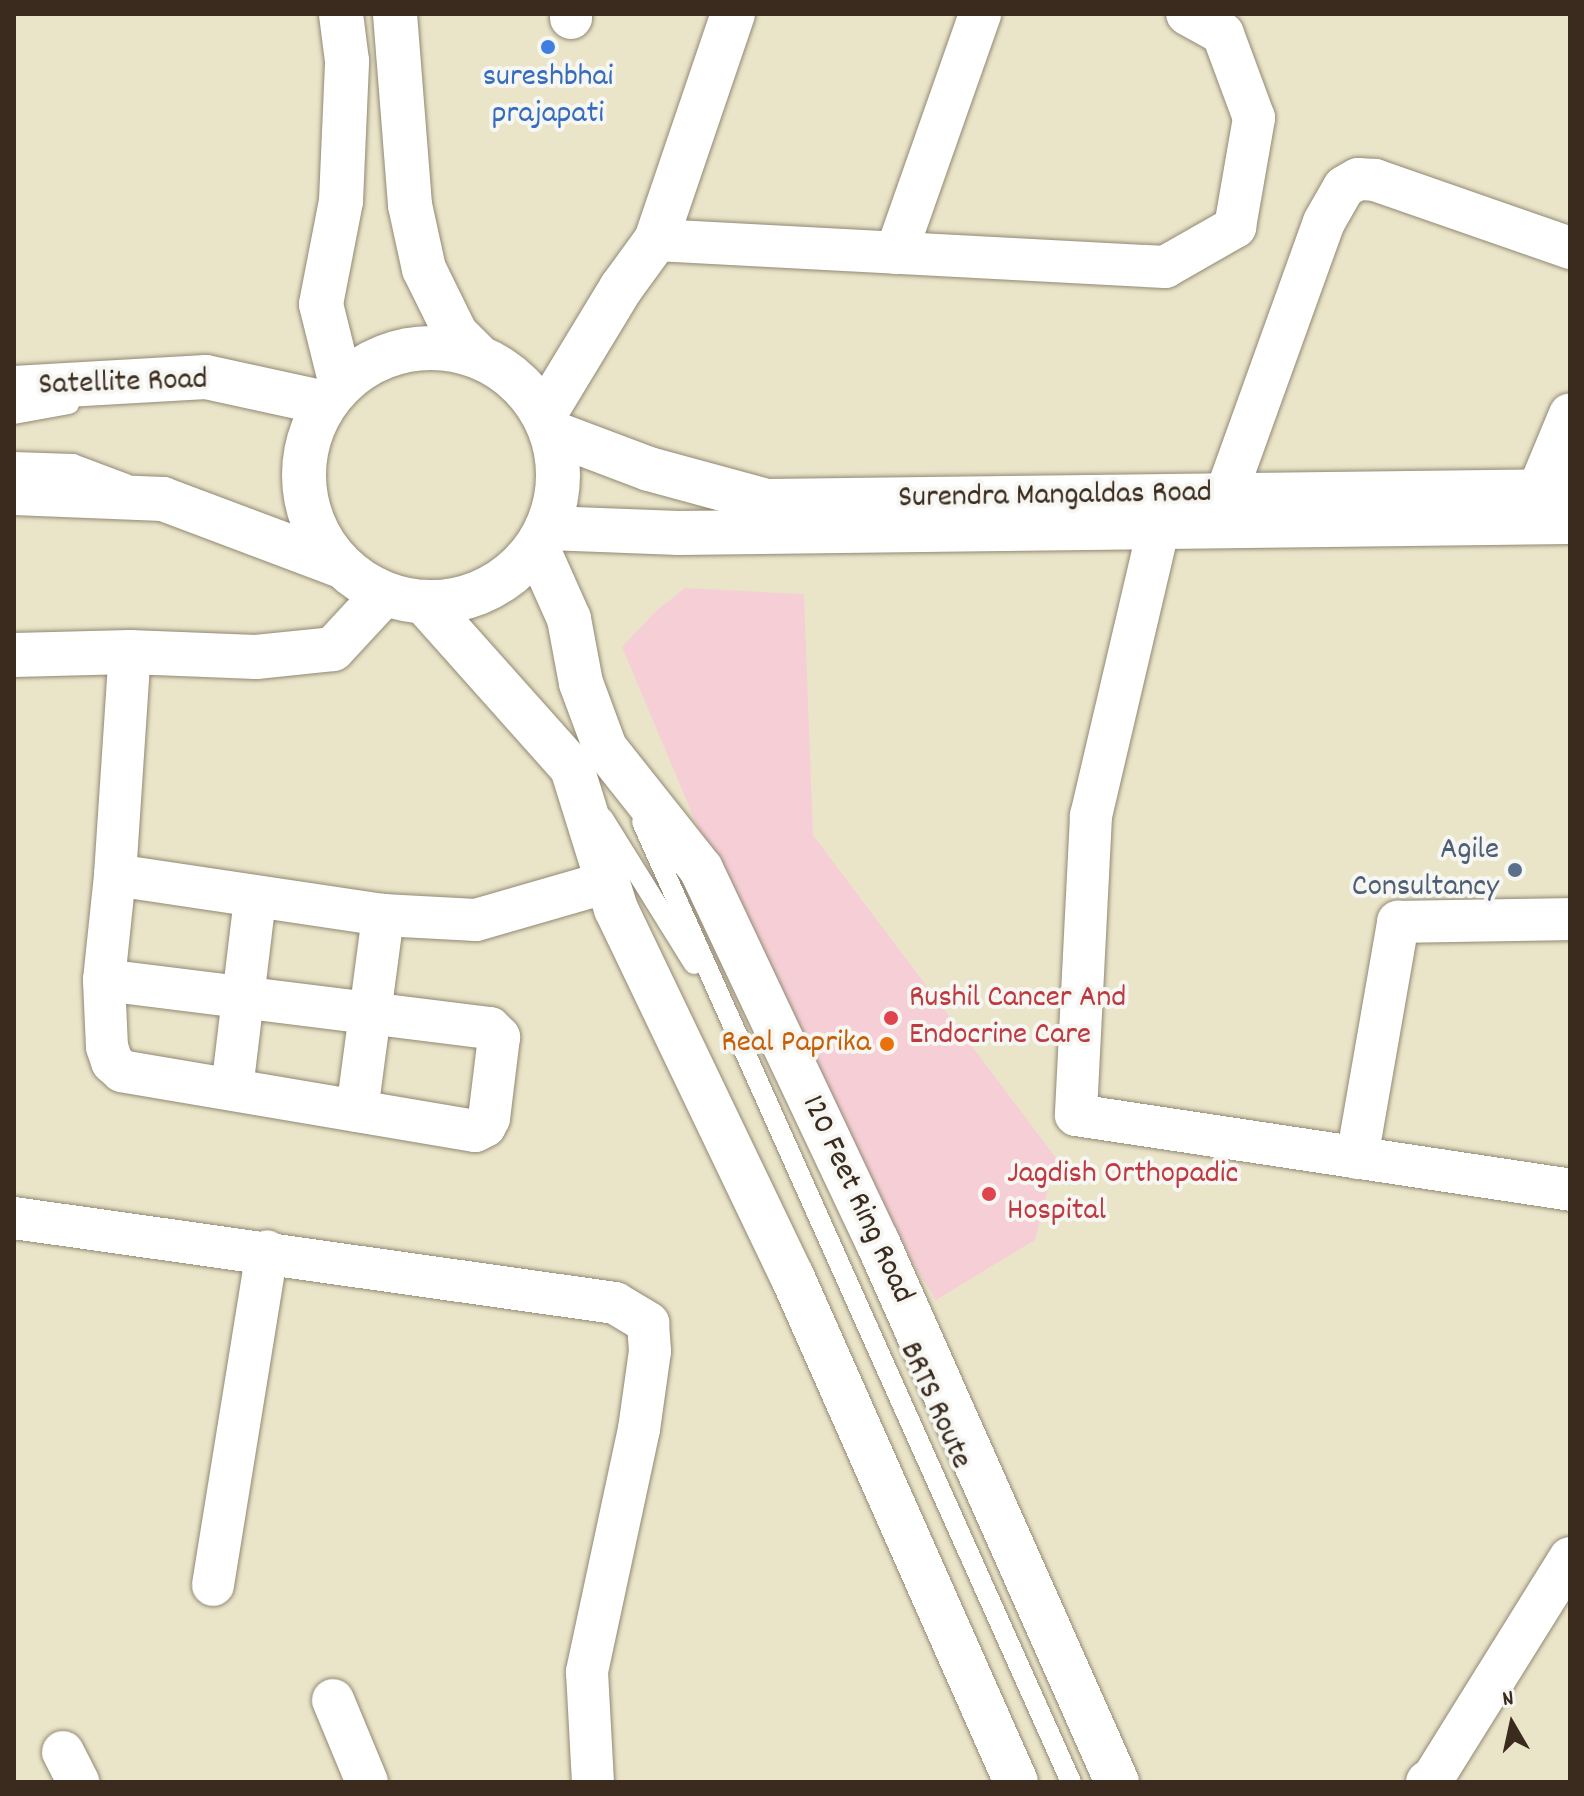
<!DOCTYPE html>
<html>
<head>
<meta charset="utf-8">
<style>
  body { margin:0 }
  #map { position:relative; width:1584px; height:1796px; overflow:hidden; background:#eae5c9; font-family:Dekko,sans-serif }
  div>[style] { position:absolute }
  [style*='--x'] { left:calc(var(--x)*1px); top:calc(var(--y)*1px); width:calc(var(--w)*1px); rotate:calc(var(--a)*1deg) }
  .built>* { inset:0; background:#f6cfd6 }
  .roads { filter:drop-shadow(0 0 2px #928874) drop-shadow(0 0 2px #928874) }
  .lane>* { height:20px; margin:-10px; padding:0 10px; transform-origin:10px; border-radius:10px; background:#fff }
  .street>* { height:42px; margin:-21px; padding:0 21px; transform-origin:21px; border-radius:21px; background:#fff }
  .secondary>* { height:44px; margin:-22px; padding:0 22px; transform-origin:22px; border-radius:22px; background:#fff }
  .primary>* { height:44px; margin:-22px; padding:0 22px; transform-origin:22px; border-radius:22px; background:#fff }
  .primary>.ring { margin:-22px; padding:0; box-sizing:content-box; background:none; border:44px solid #fff; border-radius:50% }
  .dots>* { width:22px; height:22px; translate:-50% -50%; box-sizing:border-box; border:4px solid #f6f6f2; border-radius:50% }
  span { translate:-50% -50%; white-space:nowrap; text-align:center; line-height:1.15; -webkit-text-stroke:8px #f6f6f2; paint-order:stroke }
  .shop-label { font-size:32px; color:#366cbe }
  .street-label { font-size:32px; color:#3b2a1e }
  .service-label { font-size:32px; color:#4e5e75 }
  .right { translate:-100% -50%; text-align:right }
  .health-label { font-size:32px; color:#be3a42 }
  .left { translate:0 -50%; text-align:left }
  .food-label { font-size:32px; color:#c56008 }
  .frame { position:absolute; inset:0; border:16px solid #3b2a1e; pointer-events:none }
  .north { position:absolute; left:1472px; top:1684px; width:80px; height:80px; -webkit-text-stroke:6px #f6f6f2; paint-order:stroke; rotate:351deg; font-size:22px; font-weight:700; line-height:32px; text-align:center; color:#3b2a1e }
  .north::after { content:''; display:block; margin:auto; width:28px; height:36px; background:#3b2a1e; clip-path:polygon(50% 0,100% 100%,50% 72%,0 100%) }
</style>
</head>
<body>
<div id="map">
  <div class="built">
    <div style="clip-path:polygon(685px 588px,804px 594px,813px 835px,1056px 1158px,1035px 1240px,936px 1300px,917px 1270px,707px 849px,622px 647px,656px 611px)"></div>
  </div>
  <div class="roads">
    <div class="lane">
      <div style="--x:14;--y:414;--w:56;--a:-10.3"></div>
      <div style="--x:14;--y:462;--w:59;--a:1.9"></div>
      <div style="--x:73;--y:464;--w:57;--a:20.7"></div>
      <div style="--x:603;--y:818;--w:172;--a:58.1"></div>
      <div style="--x:642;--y:822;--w:1051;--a:65.92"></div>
    </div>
    <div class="street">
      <div style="--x:571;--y:18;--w:4;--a:-90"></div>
      <div style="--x:656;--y:240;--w:510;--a:3.04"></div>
      <div style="--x:1165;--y:267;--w:81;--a:-29.7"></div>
      <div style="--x:1235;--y:227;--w:111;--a:-80.1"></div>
      <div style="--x:1254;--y:118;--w:90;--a:-110.3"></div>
      <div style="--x:1223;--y:34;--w:41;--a:-150.9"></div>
      <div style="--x:896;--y:253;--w:253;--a:-70.6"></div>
      <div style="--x:1538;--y:491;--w:83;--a:-67.4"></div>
      <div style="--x:1226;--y:494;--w:289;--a:-70.2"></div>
      <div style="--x:1324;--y:222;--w:40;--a:-60.3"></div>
      <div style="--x:1344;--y:187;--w:16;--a:-30"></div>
      <div style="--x:1358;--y:179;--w:17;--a:3"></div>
      <div style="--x:1375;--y:180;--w:207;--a:19.2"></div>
      <div style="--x:1159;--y:526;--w:298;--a:103.2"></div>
      <div style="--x:1091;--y:816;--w:299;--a:92.9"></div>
      <div style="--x:1076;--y:1115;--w:500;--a:8.6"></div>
      <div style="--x:115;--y:875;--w:271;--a:8.5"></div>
      <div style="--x:383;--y:915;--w:93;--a:3.1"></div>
      <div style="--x:476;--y:920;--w:137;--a:-16.1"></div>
      <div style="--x:104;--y:980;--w:389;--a:7.1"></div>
      <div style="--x:490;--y:1028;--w:13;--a:45"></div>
      <div style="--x:499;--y:1037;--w:82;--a:97"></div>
      <div style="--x:489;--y:1118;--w:9;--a:117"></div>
      <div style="--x:485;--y:1126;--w:11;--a:153"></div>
      <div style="--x:475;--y:1131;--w:358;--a:-170.4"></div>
      <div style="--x:122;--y:1071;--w:13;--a:-138"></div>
      <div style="--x:112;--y:1062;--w:16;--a:-108"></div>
      <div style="--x:107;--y:1047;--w:67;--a:-92.6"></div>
      <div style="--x:104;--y:980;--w:106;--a:-84"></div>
      <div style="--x:115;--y:875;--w:224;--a:-86.2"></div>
      <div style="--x:232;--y:1089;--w:192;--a:-83.1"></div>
      <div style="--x:357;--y:1111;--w:198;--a:-82.4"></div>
      <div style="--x:1357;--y:1158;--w:240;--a:-80.1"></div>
      <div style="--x:1398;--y:922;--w:172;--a:-1"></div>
      <div style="--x:14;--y:1218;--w:607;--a:8.05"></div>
      <div style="--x:615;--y:1303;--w:39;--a:31"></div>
      <div style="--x:648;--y:1323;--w:28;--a:86"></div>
      <div style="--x:650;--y:1351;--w:79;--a:98"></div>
      <div style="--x:639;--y:1429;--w:249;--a:102.1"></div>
      <div style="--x:587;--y:1672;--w:110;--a:86.9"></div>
      <div style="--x:213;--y:1585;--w:338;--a:-80.8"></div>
      <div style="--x:333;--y:1700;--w:89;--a:67.5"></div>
      <div style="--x:63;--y:1752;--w:34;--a:63"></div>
      <div style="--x:1427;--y:1782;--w:7;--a:-34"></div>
      <div style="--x:1433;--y:1778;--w:259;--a:-58.1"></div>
    </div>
    <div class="secondary">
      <div style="--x:14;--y:388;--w:192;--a:-3.3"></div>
      <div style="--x:206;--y:377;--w:122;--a:12.3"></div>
      <div style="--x:544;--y:415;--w:149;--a:-58.8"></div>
      <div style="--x:621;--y:288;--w:59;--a:-53.9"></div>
      <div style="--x:656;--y:240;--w:239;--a:-71.2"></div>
      <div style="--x:551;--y:432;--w:105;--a:20.7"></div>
      <div style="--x:649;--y:469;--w:122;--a:15.2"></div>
      <div style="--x:767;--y:501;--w:803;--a:-0.71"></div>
      <div style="--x:14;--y:493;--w:149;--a:2.3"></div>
      <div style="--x:163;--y:499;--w:190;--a:20.6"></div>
      <div style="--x:548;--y:528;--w:131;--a:2.2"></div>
      <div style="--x:679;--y:533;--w:891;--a:-0.71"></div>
      <div style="--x:14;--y:655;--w:116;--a:-1.5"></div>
      <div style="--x:130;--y:652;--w:126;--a:2.3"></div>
      <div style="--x:256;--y:657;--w:77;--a:-5.9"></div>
      <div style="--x:333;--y:649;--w:75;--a:-47.2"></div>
    </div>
    <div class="primary">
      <div style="--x:395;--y:14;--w:192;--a:85.5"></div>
      <div style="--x:410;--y:205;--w:66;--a:77.7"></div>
      <div style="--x:424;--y:269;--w:72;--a:63.8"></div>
      <div style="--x:456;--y:334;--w:31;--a:45"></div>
      <div class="ring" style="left:304px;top:348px;width:210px;height:210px"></div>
      <div style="--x:341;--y:385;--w:83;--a:-103.9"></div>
      <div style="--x:321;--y:304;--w:105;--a:-79"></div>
      <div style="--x:341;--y:201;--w:140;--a:-87.5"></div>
      <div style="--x:347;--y:61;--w:47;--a:-97.3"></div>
      <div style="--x:537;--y:547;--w:79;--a:66"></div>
      <div style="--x:569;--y:619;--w:65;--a:79.4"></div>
      <div style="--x:581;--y:683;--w:69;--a:69.7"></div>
      <div style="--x:605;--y:748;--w:154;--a:51.6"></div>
      <div style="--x:701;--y:869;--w:412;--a:64.7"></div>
      <div style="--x:877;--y:1241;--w:592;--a:66.08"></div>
      <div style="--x:424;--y:602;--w:222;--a:48.3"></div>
      <div style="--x:572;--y:768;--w:148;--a:72.7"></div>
      <div style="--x:616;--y:909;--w:407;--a:64.4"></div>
      <div style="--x:792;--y:1276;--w:553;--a:66.12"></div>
    </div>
  </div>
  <div class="dots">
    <div style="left:548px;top:47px;background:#3f7fe0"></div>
    <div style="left:1515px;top:870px;background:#5c6f8a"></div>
    <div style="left:891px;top:1018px;background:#e0444e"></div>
    <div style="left:887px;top:1044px;background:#e8710a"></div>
    <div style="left:989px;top:1194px;background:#e0444e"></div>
  </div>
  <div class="shop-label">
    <span style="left:548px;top:97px">sureshbhai<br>prajapati</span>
  </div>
  <div class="street-label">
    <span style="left:123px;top:384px;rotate:-2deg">Satellite Road</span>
    <span style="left:1055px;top:497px;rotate:-1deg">Surendra Mangaldas Road</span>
    <span style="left:856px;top:1200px;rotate:65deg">120 Feet Ring Road</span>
    <span style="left:934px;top:1406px;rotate:66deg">BRTS Route</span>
  </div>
  <div class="service-label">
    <span class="right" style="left:1499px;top:870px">Agile<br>Consultancy</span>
  </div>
  <div class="health-label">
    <span class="left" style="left:909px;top:1018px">Rushil Cancer And<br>Endocrine Care</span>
    <span class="left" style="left:1007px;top:1194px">Jagdish Orthopadic<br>Hospital</span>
  </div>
  <div class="food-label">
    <span class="right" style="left:871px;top:1044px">Real Paprika</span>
  </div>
  <div class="frame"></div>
  <div class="north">N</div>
</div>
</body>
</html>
